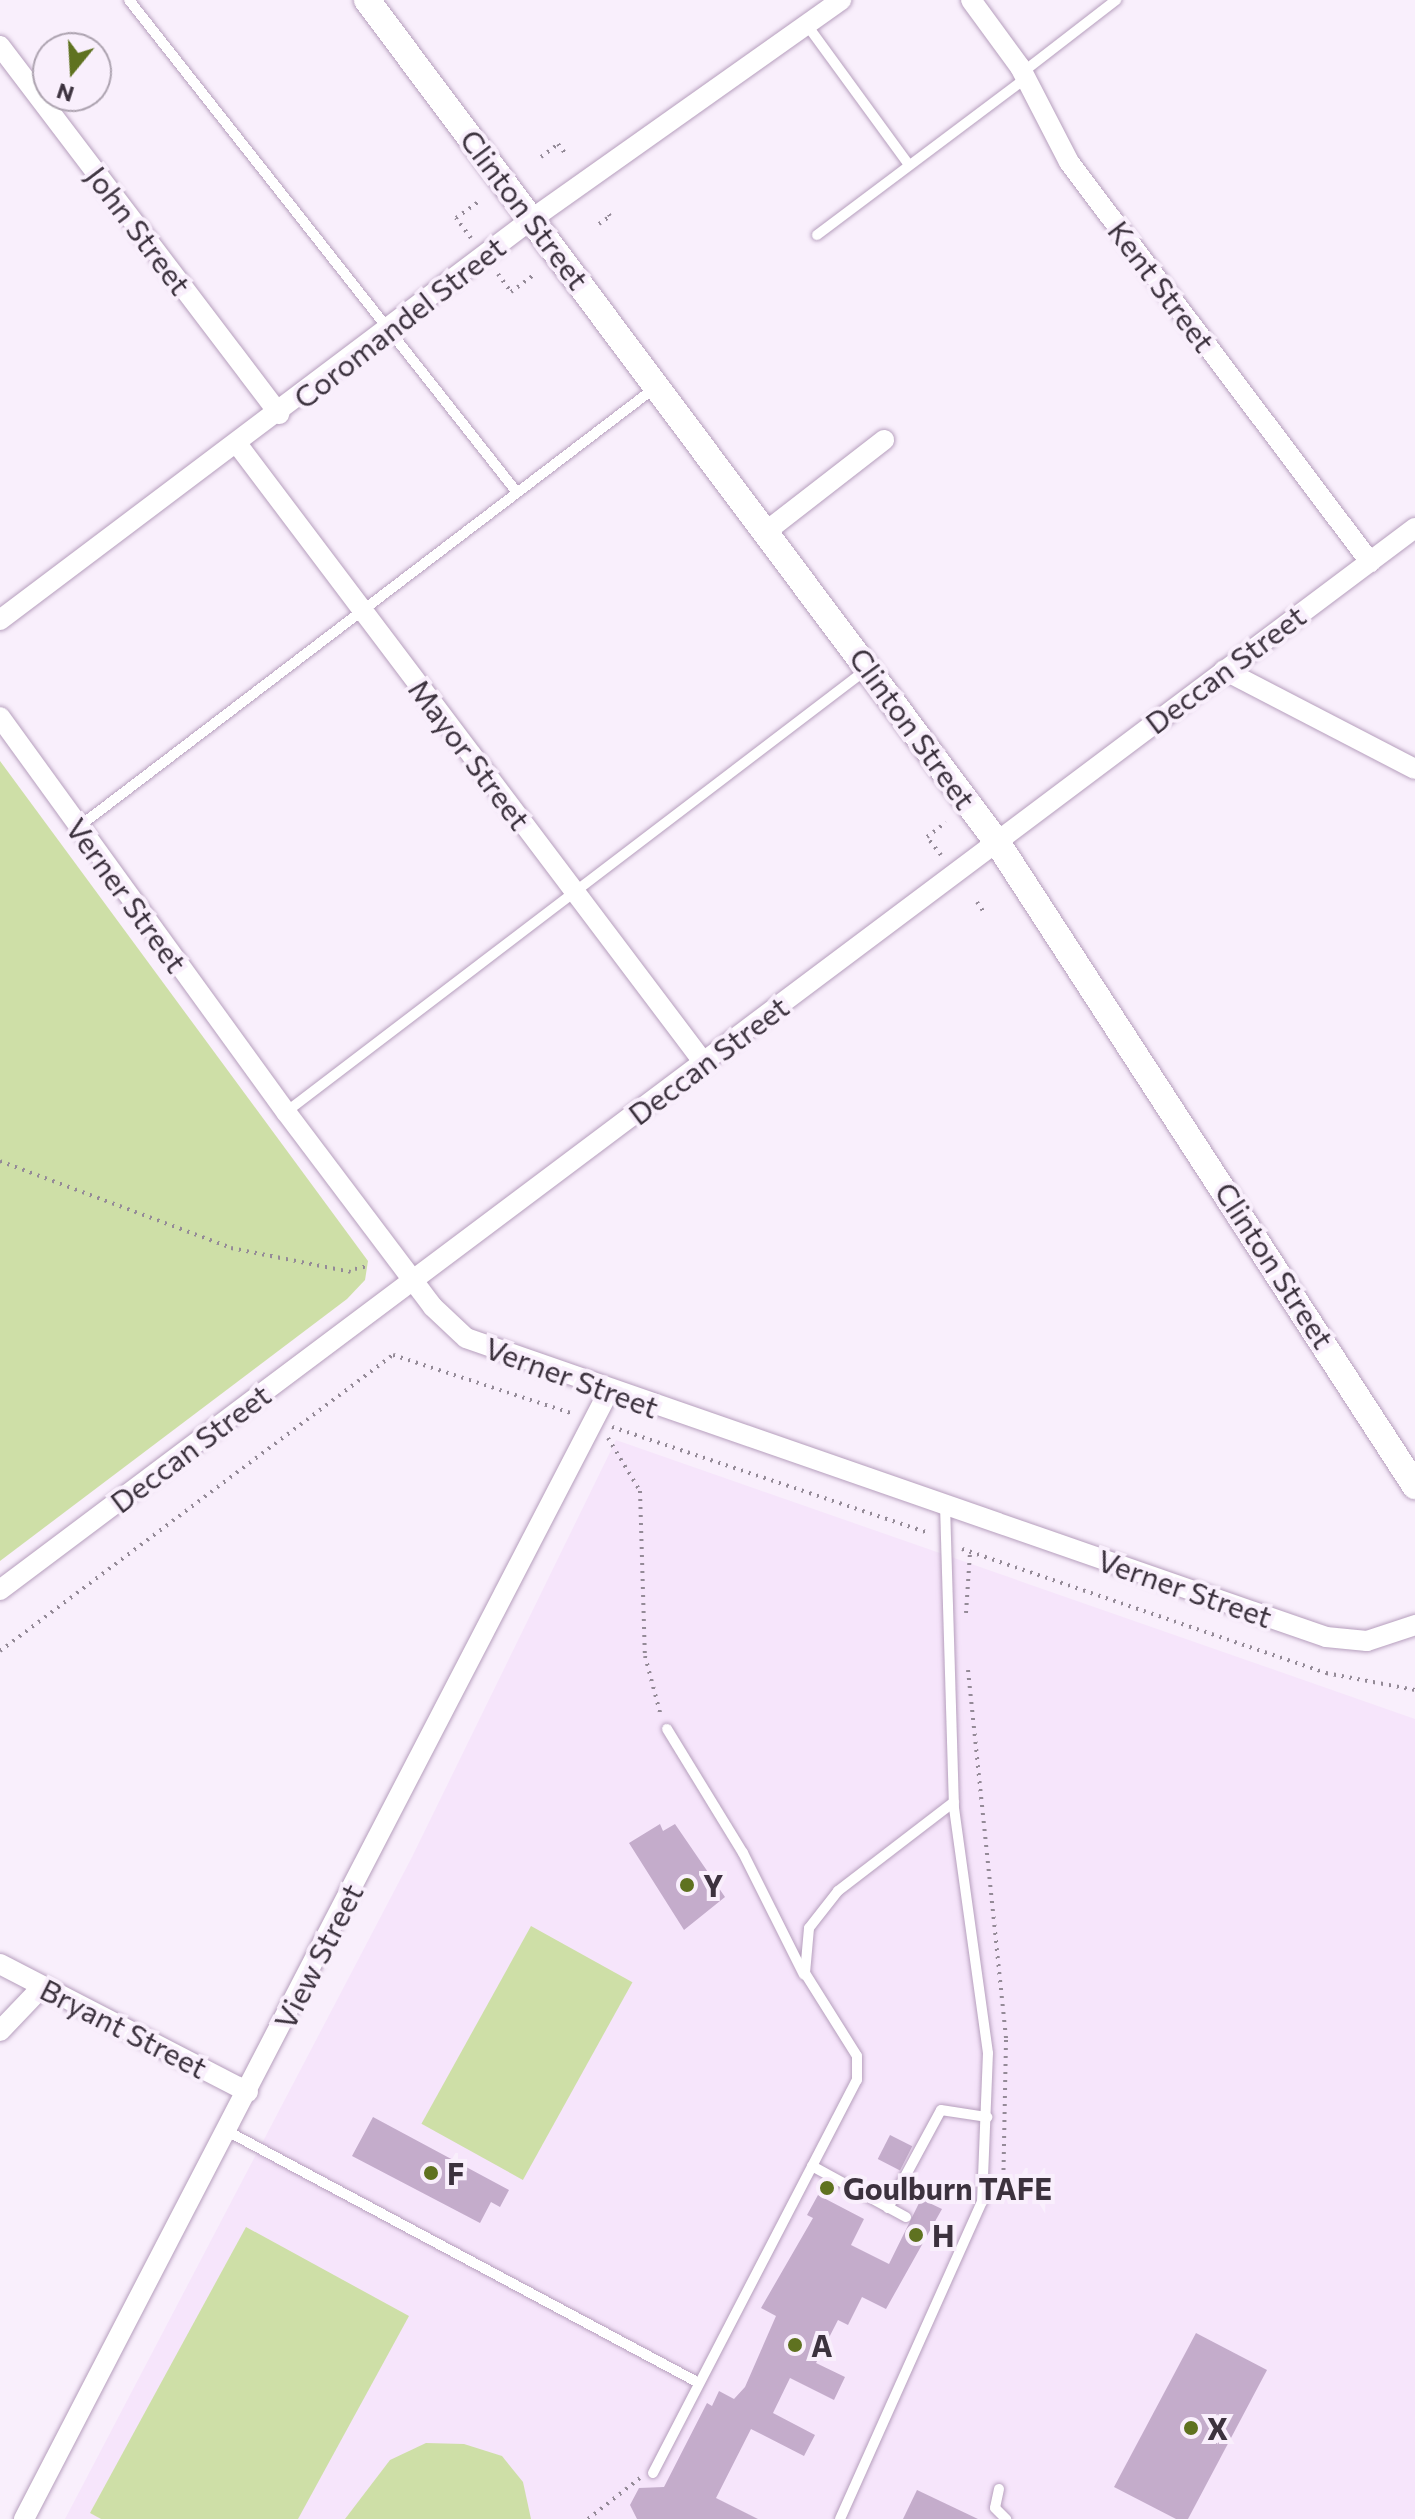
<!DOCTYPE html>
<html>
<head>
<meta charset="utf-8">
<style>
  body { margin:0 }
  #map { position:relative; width:1415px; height:2519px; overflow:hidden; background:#f9effc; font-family:Commissioner,sans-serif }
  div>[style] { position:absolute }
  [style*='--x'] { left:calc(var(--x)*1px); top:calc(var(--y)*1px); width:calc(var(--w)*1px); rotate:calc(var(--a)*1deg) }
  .built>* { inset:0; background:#f6e5fb }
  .green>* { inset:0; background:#cedfa7; transform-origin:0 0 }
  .building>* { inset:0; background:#c4accb; transform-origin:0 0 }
  .path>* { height:4px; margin-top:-2px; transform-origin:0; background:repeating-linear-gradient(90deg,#948a97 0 2px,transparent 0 8px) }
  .roads { filter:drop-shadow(0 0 2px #b69fbd) drop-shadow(0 0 2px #b69fbd) }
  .service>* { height:10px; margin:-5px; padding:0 5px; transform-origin:5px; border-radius:5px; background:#fff }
  .minor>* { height:20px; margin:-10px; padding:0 10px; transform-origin:10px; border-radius:10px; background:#fff }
  .tertiary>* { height:26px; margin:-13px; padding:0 13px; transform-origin:13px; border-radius:13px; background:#fff }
  .dots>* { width:22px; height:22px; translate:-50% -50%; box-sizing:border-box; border:4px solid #f9effc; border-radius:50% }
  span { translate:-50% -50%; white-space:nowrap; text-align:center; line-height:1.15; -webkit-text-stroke:8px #f9effc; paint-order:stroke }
  .street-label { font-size:30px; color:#3c323e }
  .poi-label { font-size:30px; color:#3c323e; font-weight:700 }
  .left { translate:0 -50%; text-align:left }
  .north { position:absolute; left:32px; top:32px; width:80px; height:80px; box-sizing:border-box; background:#f9effc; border:2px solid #ada3b0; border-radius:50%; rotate:198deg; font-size:22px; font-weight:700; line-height:32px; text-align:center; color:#3c323e }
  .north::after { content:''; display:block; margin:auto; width:28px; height:36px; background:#5f7220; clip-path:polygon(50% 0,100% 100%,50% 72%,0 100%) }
</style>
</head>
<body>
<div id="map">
  <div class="built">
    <div style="clip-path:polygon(616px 1440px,1415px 1719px,1415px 2519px,65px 2519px,412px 1857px)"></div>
  </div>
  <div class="green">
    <div style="clip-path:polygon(0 761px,368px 1261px,365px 1280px,347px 1299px,0 1561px)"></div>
    <div style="left:531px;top:1926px;width:116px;height:226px;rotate:29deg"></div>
    <div style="clip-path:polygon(246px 2227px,409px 2316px,298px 2519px,101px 2519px,90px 2513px)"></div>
    <div style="clip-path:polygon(426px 2443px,464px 2444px,502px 2456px,523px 2482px,531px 2519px,345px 2519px,390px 2460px)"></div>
  </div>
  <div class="building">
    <div style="clip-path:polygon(660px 1824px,663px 1831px,675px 1824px,725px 1897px,684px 1930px,629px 1843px)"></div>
    <div style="clip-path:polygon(373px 2117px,509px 2190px,500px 2207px,491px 2202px,480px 2223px,352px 2156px)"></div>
    <div style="left:890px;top:2135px;width:25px;height:27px;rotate:27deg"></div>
    <div style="clip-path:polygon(818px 2195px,864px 2219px,851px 2245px,889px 2264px,921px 2199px,942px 2209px,886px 2309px,862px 2297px,848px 2325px,838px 2320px,816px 2363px,845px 2377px,834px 2400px,790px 2378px,773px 2413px,815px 2435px,804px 2456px,751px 2429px,716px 2498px,758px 2519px,637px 2519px,630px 2505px,639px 2488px,664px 2487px,707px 2403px,712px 2406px,719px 2391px,734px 2399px,745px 2387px,776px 2316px,761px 2308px,813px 2218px,807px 2215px)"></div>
    <div style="clip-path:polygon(1196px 2333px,1267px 2370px,1188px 2519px,1176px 2519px,1114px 2487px)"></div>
    <div style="clip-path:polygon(917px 2490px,978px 2519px,903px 2519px)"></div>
  </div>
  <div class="path">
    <div style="--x:541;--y:157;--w:21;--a:-37"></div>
    <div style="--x:558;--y:144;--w:11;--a:52"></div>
    <div style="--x:599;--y:224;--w:14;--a:-36"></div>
    <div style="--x:610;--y:216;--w:7;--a:-124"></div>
    <div style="--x:471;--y:238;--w:25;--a:-127"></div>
    <div style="--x:456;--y:218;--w:31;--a:-36"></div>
    <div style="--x:498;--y:274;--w:22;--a:54"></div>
    <div style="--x:511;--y:292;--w:31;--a:-37"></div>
    <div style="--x:941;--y:855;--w:23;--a:-128"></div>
    <div style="--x:927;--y:837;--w:24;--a:-38"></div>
    <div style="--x:977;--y:902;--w:11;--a:56"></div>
    <div style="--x:0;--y:1161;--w:247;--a:20.6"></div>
    <div style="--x:231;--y:1248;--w:122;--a:11.3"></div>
    <div style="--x:355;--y:1269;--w:13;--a:-13"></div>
    <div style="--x:612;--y:1427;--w:334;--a:18.5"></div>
    <div style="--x:608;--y:1438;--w:62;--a:58.9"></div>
    <div style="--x:640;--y:1491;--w:165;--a:88.3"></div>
    <div style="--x:645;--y:1656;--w:62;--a:75.1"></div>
    <div style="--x:962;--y:1549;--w:385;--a:18.8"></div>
    <div style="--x:1326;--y:1673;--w:91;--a:10.8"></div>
    <div style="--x:966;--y:1613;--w:61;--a:-86.2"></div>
    <div style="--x:0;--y:1651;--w:492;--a:-37"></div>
    <div style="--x:393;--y:1355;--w:189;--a:18.1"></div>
    <div style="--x:968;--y:1670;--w:372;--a:84.1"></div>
    <div style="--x:1006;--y:2040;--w:160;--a:91.1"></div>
    <div style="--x:588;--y:2519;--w:66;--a:-38.3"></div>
  </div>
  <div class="roads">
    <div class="service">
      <div style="--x:129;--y:0;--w:625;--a:51.76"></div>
      <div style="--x:807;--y:25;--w:173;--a:53.9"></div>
      <div style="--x:1023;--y:72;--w:118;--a:-37.7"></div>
      <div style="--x:817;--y:235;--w:261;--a:-36.9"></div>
      <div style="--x:77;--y:828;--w:728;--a:-37.3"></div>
      <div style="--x:286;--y:1112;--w:731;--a:-37.32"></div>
      <div style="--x:667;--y:1729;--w:145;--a:58.5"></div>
      <div style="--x:743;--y:1853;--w:136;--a:63.4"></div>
      <div style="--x:227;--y:2131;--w:535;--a:28.1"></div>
      <div style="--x:812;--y:2166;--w:107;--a:28.5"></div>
      <div style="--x:888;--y:2208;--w:111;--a:-61.6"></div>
      <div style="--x:941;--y:2110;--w:47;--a:8.7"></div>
      <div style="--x:653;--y:2473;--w:443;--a:-62.6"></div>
      <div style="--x:857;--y:2080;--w:24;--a:-90"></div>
      <div style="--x:857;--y:2056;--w:98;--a:-122.1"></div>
      <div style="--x:805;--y:1973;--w:45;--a:-84.9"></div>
      <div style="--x:809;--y:1928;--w:47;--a:-51.9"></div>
      <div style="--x:838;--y:1891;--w:146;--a:-37.5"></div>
      <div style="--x:999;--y:2489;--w:19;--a:102"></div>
      <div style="--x:995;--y:2508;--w:16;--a:45"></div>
      <div style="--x:840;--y:2519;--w:347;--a:-65.9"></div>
      <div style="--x:982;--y:2202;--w:149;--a:-87.7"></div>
      <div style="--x:988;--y:2053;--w:247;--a:-97.9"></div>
      <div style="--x:954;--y:1808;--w:303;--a:-91.7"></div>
    </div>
    <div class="minor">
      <div style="--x:971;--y:0;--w:83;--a:53.8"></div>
      <div style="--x:1020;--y:67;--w:107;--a:62.7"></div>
      <div style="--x:1069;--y:162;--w:501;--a:53.04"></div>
      <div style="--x:0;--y:46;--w:462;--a:52.8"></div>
      <div style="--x:238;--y:445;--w:774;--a:52.98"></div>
      <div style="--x:768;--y:530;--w:147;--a:-37.8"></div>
      <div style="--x:0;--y:620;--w:666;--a:-37.01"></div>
      <div style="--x:532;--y:219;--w:379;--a:-35.3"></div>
      <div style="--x:1224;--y:670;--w:215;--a:27.4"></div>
      <div style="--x:0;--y:717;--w:488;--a:54.1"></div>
      <div style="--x:286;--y:1112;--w:244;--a:53"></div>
      <div style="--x:433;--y:1307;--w:45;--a:43.2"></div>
      <div style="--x:466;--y:1338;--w:910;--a:19.17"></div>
      <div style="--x:1326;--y:1637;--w:41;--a:5.6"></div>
      <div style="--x:1367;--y:1641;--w:51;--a:-18.4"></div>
      <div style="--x:0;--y:1590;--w:1769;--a:-36.89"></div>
      <div style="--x:0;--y:1964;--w:279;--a:27.3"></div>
      <div style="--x:0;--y:2031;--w:62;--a:-46.3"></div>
      <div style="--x:24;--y:2519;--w:1271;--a:-62.59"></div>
    </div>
    <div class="tertiary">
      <div style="--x:367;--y:0;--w:1052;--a:53.2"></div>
      <div style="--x:997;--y:842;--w:768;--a:57.01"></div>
    </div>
  </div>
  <div class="dots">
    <div style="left:687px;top:1885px;background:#5f7220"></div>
    <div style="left:431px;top:2173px;background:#5f7220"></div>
    <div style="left:827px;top:2188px;background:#5f7220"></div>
    <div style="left:916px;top:2235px;background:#5f7220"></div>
    <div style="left:795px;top:2345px;background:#5f7220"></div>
    <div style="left:1191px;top:2428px;background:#5f7220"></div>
  </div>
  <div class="street-label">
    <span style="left:525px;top:209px;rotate:53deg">Clinton Street</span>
    <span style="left:139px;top:230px;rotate:53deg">John Street</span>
    <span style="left:1162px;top:286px;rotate:53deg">Kent Street</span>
    <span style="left:399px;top:322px;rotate:-38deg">Coromandel Street</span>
    <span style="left:1225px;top:669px;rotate:-37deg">Deccan Street</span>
    <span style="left:913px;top:728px;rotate:54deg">Clinton Street</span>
    <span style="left:470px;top:754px;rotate:53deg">Mayor Street</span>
    <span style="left:127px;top:895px;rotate:54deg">Verner Street</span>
    <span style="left:708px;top:1060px;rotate:-37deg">Deccan Street</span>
    <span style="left:1275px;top:1265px;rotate:57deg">Clinton Street</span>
    <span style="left:572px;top:1377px;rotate:20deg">Verner Street</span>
    <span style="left:190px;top:1448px;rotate:-37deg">Deccan Street</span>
    <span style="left:1185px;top:1588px;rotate:19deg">Verner Street</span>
    <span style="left:318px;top:1956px;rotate:-63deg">View Street</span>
    <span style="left:124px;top:2028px;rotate:27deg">Bryant Street</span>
  </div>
  <div class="poi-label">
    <span class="left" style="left:703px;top:1885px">Y</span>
    <span class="left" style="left:447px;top:2173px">F</span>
    <span class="left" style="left:843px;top:2188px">Goulburn TAFE</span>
    <span class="left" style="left:932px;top:2235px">H</span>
    <span class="left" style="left:811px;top:2345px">A</span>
    <span class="left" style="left:1207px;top:2428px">X</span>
  </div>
  <div class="north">N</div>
</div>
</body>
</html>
